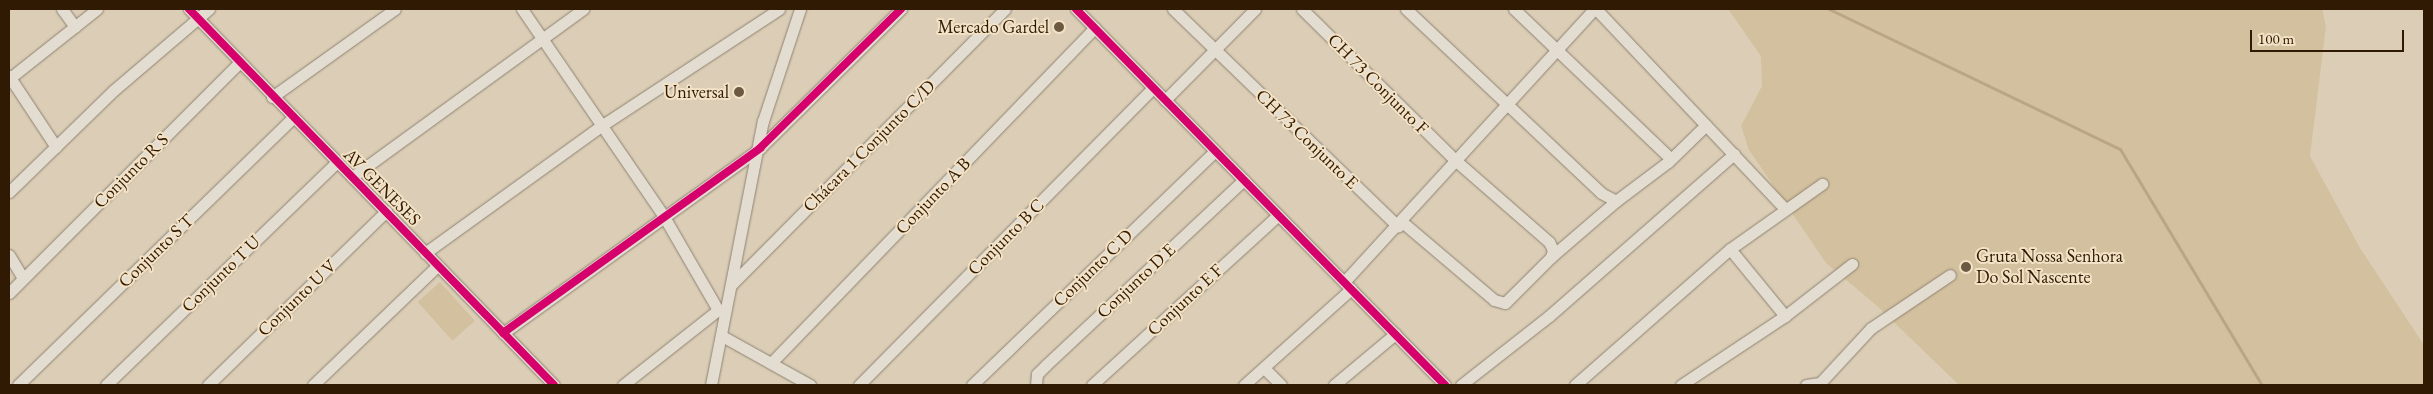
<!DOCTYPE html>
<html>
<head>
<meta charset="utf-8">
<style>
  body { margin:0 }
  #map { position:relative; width:2433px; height:394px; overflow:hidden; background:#dcceb6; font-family:"EB Garamond",serif }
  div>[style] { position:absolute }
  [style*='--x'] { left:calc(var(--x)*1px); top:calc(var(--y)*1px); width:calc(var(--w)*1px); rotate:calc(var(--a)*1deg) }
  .green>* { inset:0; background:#d3c09e; transform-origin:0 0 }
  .stream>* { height:3px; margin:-1.5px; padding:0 1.5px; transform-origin:1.5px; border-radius:1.5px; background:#baa584 }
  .roads { filter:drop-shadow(0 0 1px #8e8373) drop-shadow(0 0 1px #8e8373) }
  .street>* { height:11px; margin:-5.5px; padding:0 5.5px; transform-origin:5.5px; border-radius:5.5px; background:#e3dcd0 }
  .cycleway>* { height:8px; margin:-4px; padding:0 4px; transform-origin:4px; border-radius:4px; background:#d6006c }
  .dots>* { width:14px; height:14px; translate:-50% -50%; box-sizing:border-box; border:2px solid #f3e2c5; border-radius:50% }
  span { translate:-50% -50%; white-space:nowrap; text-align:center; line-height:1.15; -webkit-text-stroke:4px #f3e2c5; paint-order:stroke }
  .poi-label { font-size:18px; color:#301a03 }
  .right { translate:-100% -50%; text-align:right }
  .left { translate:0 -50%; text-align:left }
  .street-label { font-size:18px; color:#301a03 }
  .frame { position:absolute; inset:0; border:10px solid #301a03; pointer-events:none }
  .scale { position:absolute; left:2250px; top:30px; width:154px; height:22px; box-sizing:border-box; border:2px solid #301a03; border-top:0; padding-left:6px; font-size:15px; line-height:18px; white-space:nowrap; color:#301a03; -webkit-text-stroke:4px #f3e2c5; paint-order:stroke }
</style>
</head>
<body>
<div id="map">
  <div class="green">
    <div style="clip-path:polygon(1728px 9px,2322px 9px,2326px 26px,2310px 156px,2360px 248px,2424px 345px,2424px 385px,1959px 385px,1876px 305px,1826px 263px,1749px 150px,1741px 126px,1762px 86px,1761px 56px)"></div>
    <div style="left:440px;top:282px;width:52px;height:30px;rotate:48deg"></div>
  </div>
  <div class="stream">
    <div style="--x:1829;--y:9;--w:323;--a:25.7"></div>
    <div style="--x:2120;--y:149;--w:275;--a:59"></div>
  </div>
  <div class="roads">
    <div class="street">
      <div style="--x:62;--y:9;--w:22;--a:54"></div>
      <div style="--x:189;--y:9;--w:524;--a:45.85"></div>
      <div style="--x:522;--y:9;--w:250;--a:55.6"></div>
      <div style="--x:663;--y:215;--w:110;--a:59.9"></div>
      <div style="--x:1076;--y:9;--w:527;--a:45.54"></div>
      <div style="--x:1173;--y:9;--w:313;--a:44"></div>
      <div style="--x:1302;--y:9;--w:215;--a:44.6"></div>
      <div style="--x:1455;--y:160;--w:125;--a:41.1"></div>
      <div style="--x:1549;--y:242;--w:9;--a:63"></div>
      <div style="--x:1553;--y:250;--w:7;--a:106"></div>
      <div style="--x:1406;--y:9;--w:268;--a:43.3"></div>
      <div style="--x:1601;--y:193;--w:17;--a:28"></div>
      <div style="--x:1514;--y:9;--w:214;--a:43.7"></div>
      <div style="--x:1596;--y:9;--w:275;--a:46.6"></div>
      <div style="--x:9;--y:76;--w:85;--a:56.5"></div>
      <div style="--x:10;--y:78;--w:111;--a:-38.4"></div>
      <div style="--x:272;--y:97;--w:151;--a:-35.6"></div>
      <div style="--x:1165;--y:100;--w:128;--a:-45.3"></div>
      <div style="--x:352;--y:177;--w:286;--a:-36"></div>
      <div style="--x:9;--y:192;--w:146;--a:-44.2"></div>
      <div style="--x:114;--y:90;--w:125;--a:-40.5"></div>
      <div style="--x:1401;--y:221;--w:122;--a:40.3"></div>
      <div style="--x:1494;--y:300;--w:11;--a:15"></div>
      <div style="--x:1505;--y:303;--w:65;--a:-45"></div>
      <div style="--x:1551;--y:257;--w:86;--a:-40.7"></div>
      <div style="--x:1616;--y:201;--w:65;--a:-36.9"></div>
      <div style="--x:1668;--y:162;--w:53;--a:-44.2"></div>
      <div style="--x:1730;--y:249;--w:87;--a:50.6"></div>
      <div style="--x:425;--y:253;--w:217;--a:-35.8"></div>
      <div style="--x:601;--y:126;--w:213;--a:-33.3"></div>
      <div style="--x:9;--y:255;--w:27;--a:59"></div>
      <div style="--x:1344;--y:282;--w:370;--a:-47.5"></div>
      <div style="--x:732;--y:284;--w:387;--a:-45.2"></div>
      <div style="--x:9;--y:293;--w:325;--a:-45"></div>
      <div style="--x:503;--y:333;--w:317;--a:-35.7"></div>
      <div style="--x:760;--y:148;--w:198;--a:-44.6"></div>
      <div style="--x:722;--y:336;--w:101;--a:29.1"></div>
      <div style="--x:771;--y:363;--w:466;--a:-46"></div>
      <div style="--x:1264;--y:368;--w:24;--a:45"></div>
      <div style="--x:18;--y:385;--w:383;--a:-44.2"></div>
      <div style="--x:106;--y:385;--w:321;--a:-44"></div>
      <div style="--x:208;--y:385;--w:249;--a:-44.3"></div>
      <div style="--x:313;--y:385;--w:172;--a:-43.8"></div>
      <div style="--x:623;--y:385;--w:121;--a:-38.3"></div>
      <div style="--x:718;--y:310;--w:7;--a:8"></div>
      <div style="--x:711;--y:385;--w:269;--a:-78.9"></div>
      <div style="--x:763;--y:121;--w:118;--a:-71.7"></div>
      <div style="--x:859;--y:385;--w:418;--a:-45.3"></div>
      <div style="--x:972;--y:385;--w:337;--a:-43.9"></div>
      <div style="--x:1036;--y:385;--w:11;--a:-85"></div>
      <div style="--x:1037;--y:374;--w:13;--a:-45"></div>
      <div style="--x:1046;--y:365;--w:271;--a:-43.1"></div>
      <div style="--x:1092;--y:385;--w:252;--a:-42.4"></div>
      <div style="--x:1244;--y:385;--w:144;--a:-41.9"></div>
      <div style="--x:1334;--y:385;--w:80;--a:-39.9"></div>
      <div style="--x:1461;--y:385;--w:112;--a:-38.1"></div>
      <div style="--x:1549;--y:316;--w:246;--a:-41.2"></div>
      <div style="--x:1575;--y:385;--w:206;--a:-41.3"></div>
      <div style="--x:1730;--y:249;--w:113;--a:-35.2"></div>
      <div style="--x:1681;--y:385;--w:125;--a:-33.6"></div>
      <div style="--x:1785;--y:316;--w:85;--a:-37.8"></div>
      <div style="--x:1806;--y:385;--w:14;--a:-8"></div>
      <div style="--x:1820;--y:383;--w:75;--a:-47.2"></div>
      <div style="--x:1871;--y:328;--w:95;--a:-33.9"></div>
    </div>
  </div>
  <div class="cycleway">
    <div style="--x:189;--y:9;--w:524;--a:45.85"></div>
    <div style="--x:1076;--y:9;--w:527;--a:45.54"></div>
    <div style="--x:503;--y:333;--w:317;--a:-35.7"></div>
    <div style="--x:760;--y:148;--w:198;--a:-44.6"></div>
  </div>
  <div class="dots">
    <div style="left:1059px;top:27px;background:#6c5942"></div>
    <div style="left:739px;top:92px;background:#6c5942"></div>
    <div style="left:1966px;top:267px;background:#6c5942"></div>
  </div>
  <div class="poi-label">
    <span class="right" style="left:1049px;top:27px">Mercado Gardel</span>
    <span class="right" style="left:729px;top:92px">Universal</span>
    <span class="left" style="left:1976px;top:267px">Gruta Nossa Senhora<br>Do Sol Nascente</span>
  </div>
  <div class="street-label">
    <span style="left:1378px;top:84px;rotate:45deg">CH 73 Conjunto F</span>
    <span style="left:1307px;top:139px;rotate:44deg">CH 73 Conjunto E</span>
    <span style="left:869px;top:146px;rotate:-45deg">Chácara 1 Conjunto C/D</span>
    <span style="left:131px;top:171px;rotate:-45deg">Conjunto R S</span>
    <span style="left:382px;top:187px;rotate:45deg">AV GENESES</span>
    <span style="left:933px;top:196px;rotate:-46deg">Conjunto A B</span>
    <span style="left:1006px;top:237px;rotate:-45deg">Conjunto B C</span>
    <span style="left:156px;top:251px;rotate:-44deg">Conjunto S T</span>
    <span style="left:1093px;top:268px;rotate:-44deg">Conjunto C D</span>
    <span style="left:221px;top:274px;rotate:-44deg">Conjunto T U</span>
    <span style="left:1136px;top:281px;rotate:-43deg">Conjunto D E</span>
    <span style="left:297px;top:298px;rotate:-44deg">Conjunto U V</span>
    <span style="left:1185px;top:300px;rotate:-43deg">Conjunto E F</span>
  </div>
  <div class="frame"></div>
  <div class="scale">100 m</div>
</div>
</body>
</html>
